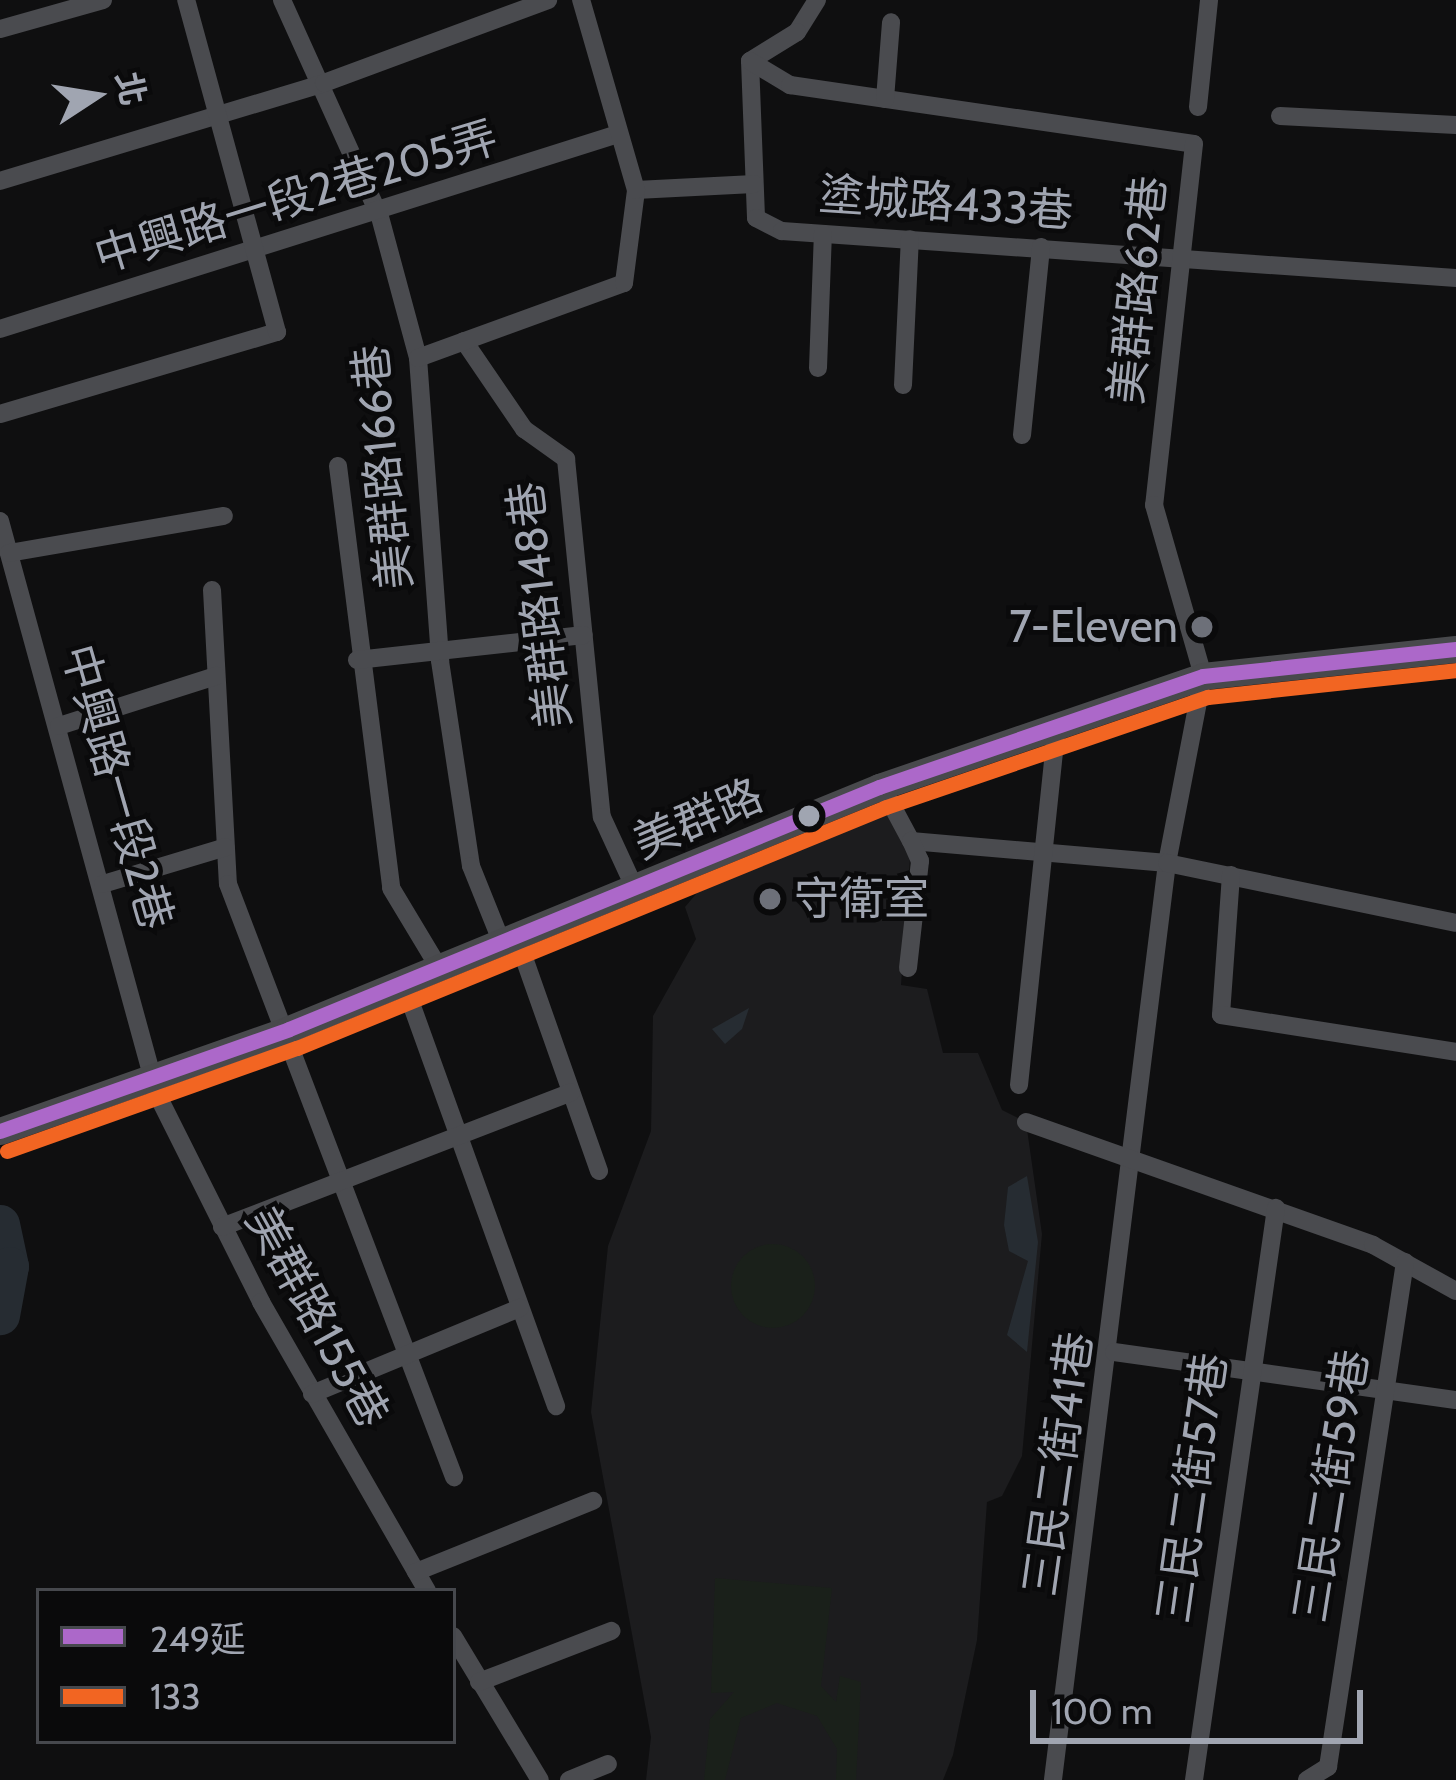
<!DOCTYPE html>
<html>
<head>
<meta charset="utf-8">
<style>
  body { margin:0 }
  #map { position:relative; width:1456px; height:1780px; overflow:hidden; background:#0f0f10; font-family:Cabin,"Noto Sans TC",sans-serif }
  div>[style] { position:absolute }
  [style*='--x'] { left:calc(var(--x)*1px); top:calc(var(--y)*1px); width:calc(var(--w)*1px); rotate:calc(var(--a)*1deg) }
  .built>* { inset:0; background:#1c1c1e }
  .green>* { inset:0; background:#1a201a }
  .round { border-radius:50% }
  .water>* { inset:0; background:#262c32 }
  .river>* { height:39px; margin:-19.5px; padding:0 19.5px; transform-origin:19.5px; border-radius:19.5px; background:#262c32 }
  .street>* { height:18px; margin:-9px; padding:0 9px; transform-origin:9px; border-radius:9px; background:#4a4b4f }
  .secondary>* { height:27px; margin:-13.5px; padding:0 13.5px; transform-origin:13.5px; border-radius:13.5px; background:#48494c }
  .bus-1>* { height:15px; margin:-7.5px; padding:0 7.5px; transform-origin:7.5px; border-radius:7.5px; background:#ac68c9 }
  .bus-2>* { height:15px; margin:-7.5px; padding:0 7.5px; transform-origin:7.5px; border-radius:7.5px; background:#f26522 }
  .dots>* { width:33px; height:33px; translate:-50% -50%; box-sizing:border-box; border:6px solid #0a0a0b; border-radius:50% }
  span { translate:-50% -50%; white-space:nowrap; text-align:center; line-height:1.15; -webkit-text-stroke:9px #0a0a0b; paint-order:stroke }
  .street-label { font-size:45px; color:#a0a5b1 }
  .poi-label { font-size:45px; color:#a0a5b1 }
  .right { translate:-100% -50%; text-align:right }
  .left { translate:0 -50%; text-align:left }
  .legend { position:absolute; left:36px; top:1588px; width:420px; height:156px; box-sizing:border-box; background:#0a0a0b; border:3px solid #46484d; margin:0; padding:15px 21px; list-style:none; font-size:36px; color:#a0a5b1 }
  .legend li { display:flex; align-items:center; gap:24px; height:60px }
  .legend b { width:60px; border:3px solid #46484d }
  .north { position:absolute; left:36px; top:36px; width:120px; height:120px; -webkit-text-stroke:9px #0a0a0b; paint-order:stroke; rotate:78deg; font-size:33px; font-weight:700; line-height:48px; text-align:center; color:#a0a5b1 }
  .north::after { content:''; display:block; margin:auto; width:42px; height:54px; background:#a0a5b1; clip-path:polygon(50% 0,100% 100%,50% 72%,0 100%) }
  .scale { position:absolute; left:1030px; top:1690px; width:333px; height:54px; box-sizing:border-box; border:6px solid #a0a5b1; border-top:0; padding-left:15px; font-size:36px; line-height:42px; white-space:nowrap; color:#a0a5b1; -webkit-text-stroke:9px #0a0a0b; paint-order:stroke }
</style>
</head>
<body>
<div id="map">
  <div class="built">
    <div style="clip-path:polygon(884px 803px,910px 858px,901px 985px,927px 989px,943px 1053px,978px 1053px,1002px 1110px,1026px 1122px,1042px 1234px,1022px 1456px,1002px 1496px,987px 1502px,977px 1640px,953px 1755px,943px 1780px,646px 1780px,651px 1737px,591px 1412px,608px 1246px,651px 1131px,653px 1016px,696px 939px,685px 907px,707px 881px)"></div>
  </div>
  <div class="green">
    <div class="round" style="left:731px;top:1244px;width:84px;height:84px"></div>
    <div style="clip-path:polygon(715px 1578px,832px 1588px,821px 1686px,836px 1702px,840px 1676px,861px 1682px,856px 1780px,836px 1780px,837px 1749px,817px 1716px,777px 1703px,741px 1718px,725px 1780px,704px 1780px,710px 1719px,734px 1692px,711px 1693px)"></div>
  </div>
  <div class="water">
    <div style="clip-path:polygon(749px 1008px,742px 1029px,725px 1044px,712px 1029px)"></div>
    <div style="clip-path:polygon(1027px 1176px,1038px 1242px,1027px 1352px,1007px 1335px,1028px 1261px,1009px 1251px,1004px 1225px,1008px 1187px)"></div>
  </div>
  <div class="river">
    <div style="--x:0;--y:1224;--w:43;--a:77.9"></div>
    <div style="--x:9;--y:1266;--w:50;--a:100.4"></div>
  </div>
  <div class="street">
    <div style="--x:282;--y:0;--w:238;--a:65.7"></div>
    <div style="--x:380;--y:217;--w:146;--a:74.9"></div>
    <div style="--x:418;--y:358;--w:304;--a:85.8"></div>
    <div style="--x:440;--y:661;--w:207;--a:81.4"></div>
    <div style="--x:471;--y:866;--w:83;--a:68.1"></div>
    <div style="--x:817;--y:0;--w:38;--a:122"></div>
    <div style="--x:797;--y:32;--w:55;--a:148.3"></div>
    <div style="--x:750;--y:61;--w:157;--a:87.8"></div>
    <div style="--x:756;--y:218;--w:29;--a:27"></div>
    <div style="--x:782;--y:231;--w:676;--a:3.99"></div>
    <div style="--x:0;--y:29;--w:107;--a:-15.7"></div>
    <div style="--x:750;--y:61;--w:47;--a:31"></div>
    <div style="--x:790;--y:85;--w:408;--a:8.3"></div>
    <div style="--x:1194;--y:144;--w:363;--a:96.3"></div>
    <div style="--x:1154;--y:505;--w:178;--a:74"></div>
    <div style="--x:1203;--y:676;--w:190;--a:100.9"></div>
    <div style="--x:1167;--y:863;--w:924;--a:97.09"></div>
    <div style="--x:885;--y:99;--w:77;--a:-85.5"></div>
    <div style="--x:1198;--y:107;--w:108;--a:-84.1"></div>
    <div style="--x:1280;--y:116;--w:176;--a:2.9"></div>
    <div style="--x:0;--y:181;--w:338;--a:-16.8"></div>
    <div style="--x:324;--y:83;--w:239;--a:-20.3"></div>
    <div style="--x:636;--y:190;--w:118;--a:-2.9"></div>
    <div style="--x:0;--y:329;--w:645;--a:-17.51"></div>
    <div style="--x:464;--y:341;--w:107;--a:55.7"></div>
    <div style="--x:524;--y:429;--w:52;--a:35.5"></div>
    <div style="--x:566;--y:459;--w:360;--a:84.3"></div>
    <div style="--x:602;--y:817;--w:81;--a:65.3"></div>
    <div style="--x:418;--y:358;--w:219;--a:-20"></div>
    <div style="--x:624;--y:283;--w:94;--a:-82.6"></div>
    <div style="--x:636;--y:190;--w:198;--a:-106.1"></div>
    <div style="--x:818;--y:368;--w:134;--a:-87.9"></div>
    <div style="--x:903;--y:385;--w:146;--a:-87.3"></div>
    <div style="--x:0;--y:414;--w:289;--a:-16.5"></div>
    <div style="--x:277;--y:332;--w:344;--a:-105.3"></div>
    <div style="--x:1022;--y:435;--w:189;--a:-84.2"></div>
    <div style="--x:338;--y:466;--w:425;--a:82.8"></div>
    <div style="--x:391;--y:888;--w:93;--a:59"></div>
    <div style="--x:0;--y:521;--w:594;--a:74.68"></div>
    <div style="--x:157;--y:1094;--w:233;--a:63.4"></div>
    <div style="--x:261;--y:1302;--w:333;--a:60.1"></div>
    <div style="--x:9;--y:553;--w:218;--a:-9.8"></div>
    <div style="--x:212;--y:590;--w:294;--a:86.9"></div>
    <div style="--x:228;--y:884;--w:635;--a:69.14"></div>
    <div style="--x:357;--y:660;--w:228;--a:-6.3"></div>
    <div style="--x:59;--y:726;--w:165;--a:-17.7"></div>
    <div style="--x:882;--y:787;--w:61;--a:61.8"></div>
    <div style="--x:911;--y:841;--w:257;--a:4.9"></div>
    <div style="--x:1167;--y:863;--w:295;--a:11.7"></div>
    <div style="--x:1231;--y:875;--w:140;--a:94.1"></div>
    <div style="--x:1221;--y:1015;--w:238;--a:8.9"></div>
    <div style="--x:103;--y:884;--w:128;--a:-16.7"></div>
    <div style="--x:517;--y:938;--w:247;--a:70.6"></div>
    <div style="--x:908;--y:968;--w:108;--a:-83.6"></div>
    <div style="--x:920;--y:861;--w:22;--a:-114"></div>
    <div style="--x:403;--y:981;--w:452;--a:70.2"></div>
    <div style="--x:1019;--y:1085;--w:361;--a:-84"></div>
    <div style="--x:1026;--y:1122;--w:368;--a:19.5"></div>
    <div style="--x:1373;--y:1245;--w:95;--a:29"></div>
    <div style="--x:222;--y:1227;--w:374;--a:-21.1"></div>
    <div style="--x:1114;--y:1352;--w:345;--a:8"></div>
    <div style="--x:312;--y:1394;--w:225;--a:-22.5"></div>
    <div style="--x:416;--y:1572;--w:191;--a:-21.9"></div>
    <div style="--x:453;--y:1636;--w:168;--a:58.9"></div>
    <div style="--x:479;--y:1682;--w:142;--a:-21.1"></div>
    <div style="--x:569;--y:1780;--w:42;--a:-22.3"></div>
    <div style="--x:1194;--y:1780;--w:578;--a:-81.84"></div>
    <div style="--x:1307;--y:1780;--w:25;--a:-32"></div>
    <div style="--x:1328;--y:1767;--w:511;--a:-81.33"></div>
  </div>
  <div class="secondary">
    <div style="--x:0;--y:1131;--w:306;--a:-19.4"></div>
    <div style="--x:289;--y:1029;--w:638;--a:-22.3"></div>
    <div style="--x:879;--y:787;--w:342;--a:-18.9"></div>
    <div style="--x:1203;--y:676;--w:254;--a:-6.1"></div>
  </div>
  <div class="bus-1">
    <div style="--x:0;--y:1131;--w:306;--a:-19.4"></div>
    <div style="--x:289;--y:1029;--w:638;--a:-22.3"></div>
    <div style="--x:879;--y:787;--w:342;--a:-18.9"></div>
    <div style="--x:1203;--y:676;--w:254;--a:-6.1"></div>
  </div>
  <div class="bus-2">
    <div style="--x:7;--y:1151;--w:308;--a:-19.6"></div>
    <div style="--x:297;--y:1048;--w:636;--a:-22.25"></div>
    <div style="--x:886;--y:807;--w:340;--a:-18.9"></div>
    <div style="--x:1208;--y:697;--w:249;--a:-6.2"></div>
  </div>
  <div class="dots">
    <div style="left:1202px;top:627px;background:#6d7079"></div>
    <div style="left:809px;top:816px;background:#a0a5b1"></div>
    <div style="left:770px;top:899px;background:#6d7079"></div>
  </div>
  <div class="street-label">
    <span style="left:296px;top:197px;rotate:-17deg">中興路一段2巷205弄</span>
    <span style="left:946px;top:203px;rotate:4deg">塗城路433巷</span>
    <span style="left:1138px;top:290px;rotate:-84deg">美群路62巷</span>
    <span style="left:383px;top:467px;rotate:-96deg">美群路166巷</span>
    <span style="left:540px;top:605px;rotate:-97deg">美群路148巷</span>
    <span style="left:117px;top:787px;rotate:74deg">中興路一段2巷</span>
    <span style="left:698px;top:819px;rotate:-23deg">美群路</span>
    <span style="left:317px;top:1317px;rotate:61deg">美群路155巷</span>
    <span style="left:1058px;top:1464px;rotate:-82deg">三民二街41巷</span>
    <span style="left:1331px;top:1486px;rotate:-81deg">三民二街59巷</span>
    <span style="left:1192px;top:1488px;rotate:-82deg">三民二街57巷</span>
  </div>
  <div class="poi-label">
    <span class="right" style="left:1178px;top:627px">7-Eleven</span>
    <span class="left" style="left:794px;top:899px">守衛室</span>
  </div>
  <ul class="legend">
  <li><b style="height:15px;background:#ac68c9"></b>249延</li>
  <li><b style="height:15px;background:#f26522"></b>133</li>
  </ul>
  <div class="north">北</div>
  <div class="scale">100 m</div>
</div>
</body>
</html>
